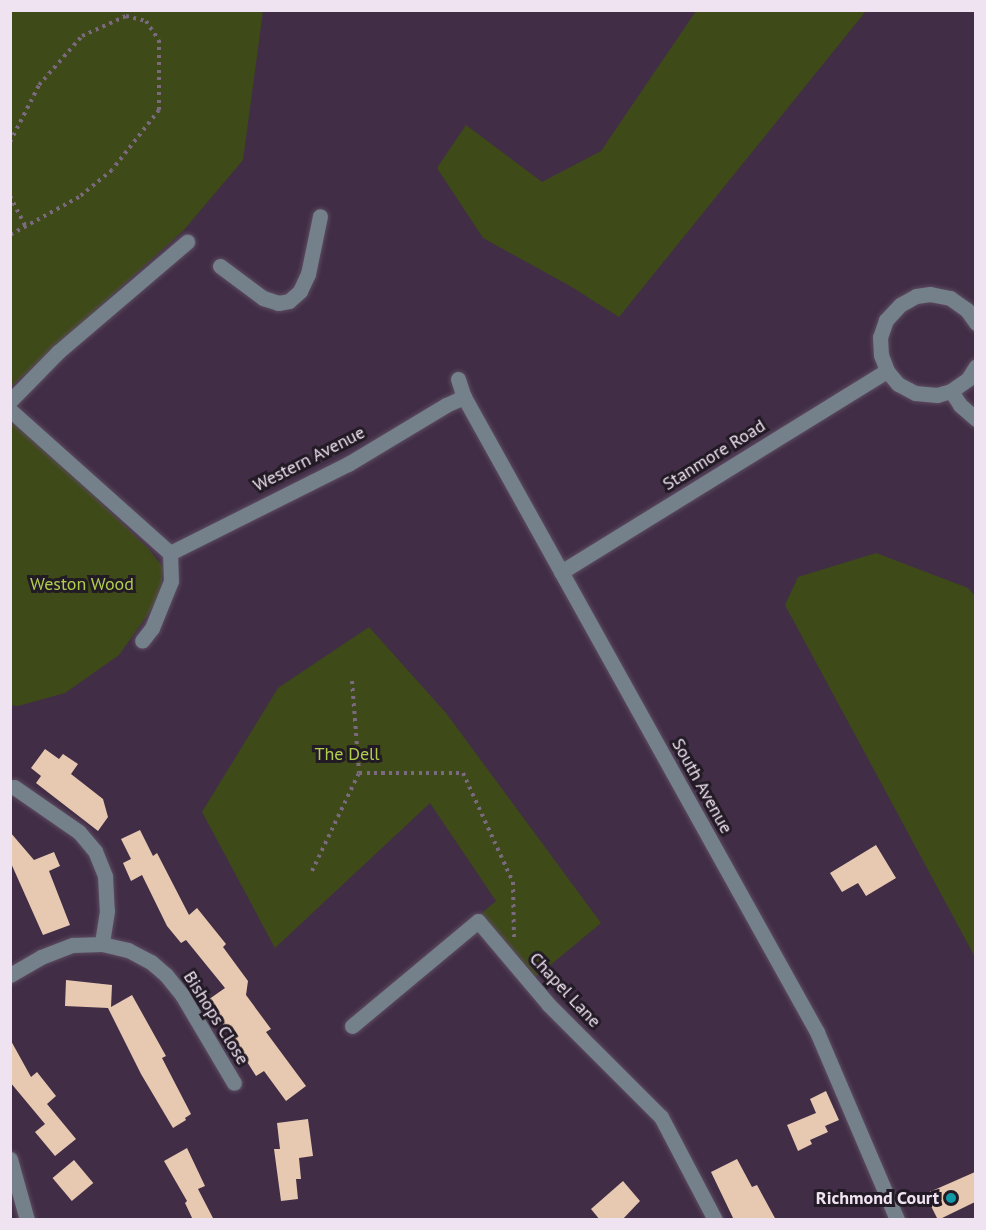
<!DOCTYPE html>
<html>
<head>
<meta charset="utf-8">
<style>
  body { margin:0 }
  #map { position:relative; width:986px; height:1230px; overflow:hidden; background:#412e46; font-family:"PT Sans",sans-serif }
  div>[style] { position:absolute }
  [style*='--x'] { left:calc(var(--x)*1px); top:calc(var(--y)*1px); width:calc(var(--w)*1px); rotate:calc(var(--a)*1deg) }
  .green>* { inset:0; background:#3e4a17 }
  .building>* { inset:0; background:#e7c8b0; transform-origin:0 0 }
  .path>* { height:4px; margin-top:-2px; transform-origin:0; background:repeating-linear-gradient(90deg,#7b6a7f 0 3px,transparent 0 7.5px) }
  .roads { filter:drop-shadow(0 0 2px #5d4b62) drop-shadow(0 0 2px #5d4b62) }
  .minor>* { height:15px; margin:-7.5px; padding:0 7.5px; transform-origin:7.5px; border-radius:7.5px; background:#74808a }
  .dots>* { width:16px; height:16px; translate:-50% -50%; box-sizing:border-box; border:3px solid #221a25; border-radius:50% }
  span { translate:-50% -50%; white-space:nowrap; text-align:center; line-height:1.15; -webkit-text-stroke:6px #221a25; paint-order:stroke }
  .street-label { font-size:18px; color:#efe3f2 }
  .park-label { font-size:18px; color:#b0cd4d }
  .poi-label { font-size:18px; color:#efe3f2; font-weight:700 }
  .right { translate:-100% -50%; text-align:right }
  .frame { position:absolute; inset:0; border:12px solid #efe3f2; pointer-events:none }
</style>
</head>
<body>
<div id="map">
  <div class="green">
    <div style="clip-path:polygon(10px 11px,263px 11px,243px 160px,183px 231px,11px 387px)"></div>
    <div style="clip-path:polygon(696px 11px,866px 11px,619px 317px,570px 286px,483px 238px,437px 168px,466px 125px,542px 182px,601px 151px)"></div>
    <div style="clip-path:polygon(10px 416px,148px 548px,163px 567px,161px 596px,119px 655px,65px 693px,18px 706px,10px 705px)"></div>
    <div style="clip-path:polygon(876px 553px,968px 588px,975px 596px,975px 957px,785px 605px,798px 577px)"></div>
    <div style="clip-path:polygon(369px 627px,446px 713px,601px 923px,536px 977px,481px 914px,496px 901px,430px 803px,275px 948px,202px 812px,278px 688px)"></div>
  </div>
  <div class="building">
    <div style="clip-path:polygon(45px 749px,59px 759px,63px 754px,78px 764px,71px 774px,103px 799px,108px 817px,98px 831px,36px 783px,41px 776px,31px 768px)"></div>
    <div style="clip-path:polygon(140px 830px,153px 856px,157px 853px,189px 915px,197px 908px,226px 944px,223px 947px,248px 981px,246px 995px,271px 1029px,266px 1032px,306px 1086px,286px 1101px,264px 1071px,256px 1076px,218px 1016px,205px 1002px,225px 988px,186px 940px,181px 943px,167px 926px,142px 875px,131px 881px,123px 863px,131px 859px,121px 839px)"></div>
    <div style="clip-path:polygon(10px 832px,34px 860px,54px 852px,60px 866px,49px 871px,70px 925px,43px 935px,10px 861px)"></div>
    <div style="clip-path:polygon(876px 845px,896px 878px,866px 896px,858px 883px,842px 892px,830px 873px)"></div>
    <div style="clip-path:polygon(66px 980px,112px 985px,111px 1007px,132px 995px,166px 1056px,162px 1058px,191px 1114px,185px 1118px,186px 1120px,173px 1128px,141px 1074px,108px 1008px,65px 1006px)"></div>
    <div style="clip-path:polygon(10px 1039px,31px 1077px,37px 1072px,56px 1096px,47px 1104px,76px 1139px,55px 1156px,35px 1132px,45px 1124px,10px 1082px)"></div>
    <div style="clip-path:polygon(826px 1091px,839px 1120px,825px 1126px,828px 1132px,810px 1140px,812px 1144px,798px 1151px,787px 1125px,816px 1113px,810px 1099px)"></div>
    <div style="clip-path:polygon(308px 1119px,313px 1156px,299px 1158px,301px 1179px,296px 1179px,298px 1199px,281px 1201px,274px 1149px,280px 1149px,277px 1123px)"></div>
    <div style="clip-path:polygon(187px 1148px,205px 1186px,198px 1189px,214px 1220px,193px 1220px,185px 1203px,187px 1201px,164px 1161px)"></div>
    <div style="clip-path:polygon(737px 1159px,752px 1187px,757px 1185px,776px 1220px,734px 1220px,711px 1172px)"></div>
    <div style="left:74px;top:1160px;width:30px;height:28px;rotate:50deg"></div>
    <div style="clip-path:polygon(975px 1172px,975px 1202px,938px 1220px,925px 1194px)"></div>
    <div style="clip-path:polygon(623px 1181px,640px 1201px,622px 1220px,600px 1220px,591px 1209px)"></div>
  </div>
  <div class="path">
    <div style="--x:10;--y:142;--w:64;--a:-63"></div>
    <div style="--x:39;--y:85;--w:65;--a:-48.7"></div>
    <div style="--x:82;--y:36;--w:48;--a:-24.4"></div>
    <div style="--x:126;--y:16;--w:21;--a:14"></div>
    <div style="--x:146;--y:21;--w:23;--a:56"></div>
    <div style="--x:159;--y:40;--w:70;--a:90"></div>
    <div style="--x:159;--y:110;--w:76;--a:128.1"></div>
    <div style="--x:112;--y:170;--w:43;--a:140.7"></div>
    <div style="--x:79;--y:197;--w:79;--a:151.2"></div>
    <div style="--x:10;--y:196;--w:33;--a:63"></div>
    <div style="--x:352;--y:681;--w:92;--a:85.6"></div>
    <div style="--x:359;--y:773;--w:104;--a:0"></div>
    <div style="--x:463;--y:773;--w:120;--a:65.4"></div>
    <div style="--x:513;--y:882;--w:55;--a:89"></div>
    <div style="--x:312;--y:871;--w:109;--a:-64.4"></div>
  </div>
  <div class="roads">
    <div class="minor">
      <div style="--x:220;--y:266;--w:54;--a:36.7"></div>
      <div style="--x:263;--y:298;--w:16;--a:18"></div>
      <div style="--x:278;--y:303;--w:11;--a:-10"></div>
      <div style="--x:289;--y:301;--w:15;--a:-42"></div>
      <div style="--x:300;--y:291;--w:19;--a:-65"></div>
      <div style="--x:308;--y:274;--w:59;--a:-78.3"></div>
      <div style="--x:976;--y:323;--w:16;--a:-125"></div>
      <div style="--x:967;--y:310;--w:21;--a:-145"></div>
      <div style="--x:950;--y:298;--w:20;--a:-169"></div>
      <div style="--x:930;--y:294;--w:14;--a:172"></div>
      <div style="--x:916;--y:296;--w:18;--a:151"></div>
      <div style="--x:900;--y:305;--w:21;--a:133"></div>
      <div style="--x:886;--y:320;--w:18;--a:109"></div>
      <div style="--x:880;--y:337;--w:18;--a:87"></div>
      <div style="--x:881;--y:355;--w:17;--a:69"></div>
      <div style="--x:887;--y:371;--w:17;--a:50"></div>
      <div style="--x:898;--y:384;--w:19;--a:28"></div>
      <div style="--x:915;--y:393;--w:22;--a:5"></div>
      <div style="--x:937;--y:395;--w:15;--a:-16"></div>
      <div style="--x:951;--y:391;--w:21;--a:-35"></div>
      <div style="--x:968;--y:379;--w:15;--a:-58"></div>
      <div style="--x:458;--y:379;--w:19;--a:72"></div>
      <div style="--x:464;--y:397;--w:727;--a:60.93"></div>
      <div style="--x:817;--y:1032;--w:204;--a:66.9"></div>
      <div style="--x:951;--y:391;--w:17;--a:57"></div>
      <div style="--x:960;--y:405;--w:21;--a:41"></div>
      <div style="--x:10;--y:401;--w:69;--a:-45.6"></div>
      <div style="--x:58;--y:352;--w:170;--a:-40.5"></div>
      <div style="--x:10;--y:410;--w:215;--a:41.8"></div>
      <div style="--x:170;--y:553;--w:28;--a:88"></div>
      <div style="--x:171;--y:581;--w:51;--a:112"></div>
      <div style="--x:152;--y:628;--w:16;--a:128"></div>
      <div style="--x:170;--y:553;--w:199;--a:-26.6"></div>
      <div style="--x:348;--y:464;--w:114;--a:-31"></div>
      <div style="--x:446;--y:405;--w:20;--a:-24"></div>
      <div style="--x:561;--y:572;--w:383;--a:-31.7"></div>
      <div style="--x:14;--y:787;--w:79;--a:34.7"></div>
      <div style="--x:79;--y:832;--w:25;--a:50"></div>
      <div style="--x:95;--y:851;--w:27;--a:68"></div>
      <div style="--x:105;--y:876;--w:35;--a:87"></div>
      <div style="--x:107;--y:911;--w:33;--a:99"></div>
      <div style="--x:10;--y:975;--w:36;--a:-30"></div>
      <div style="--x:41;--y:957;--w:34;--a:-21"></div>
      <div style="--x:73;--y:945;--w:29;--a:-2"></div>
      <div style="--x:102;--y:944;--w:27;--a:13"></div>
      <div style="--x:128;--y:950;--w:26;--a:28"></div>
      <div style="--x:151;--y:962;--w:20;--a:41"></div>
      <div style="--x:166;--y:975;--w:26;--a:51"></div>
      <div style="--x:182;--y:995;--w:102;--a:59.4"></div>
      <div style="--x:352;--y:1026;--w:164;--a:-39.8"></div>
      <div style="--x:478;--y:921;--w:110;--a:49.8"></div>
      <div style="--x:549;--y:1005;--w:158;--a:45"></div>
      <div style="--x:661;--y:1117;--w:116;--a:62.3"></div>
      <div style="--x:10;--y:1159;--w:63;--a:74.4"></div>
    </div>
  </div>
  <div class="dots">
    <div style="left:951px;top:1198px;background:#0f9aa8"></div>
  </div>
  <div class="street-label">
    <span style="left:714px;top:455px;rotate:-32deg">Stanmore Road</span>
    <span style="left:309px;top:459px;rotate:-27deg">Western Avenue</span>
    <span style="left:702px;top:786px;rotate:61deg">South Avenue</span>
    <span style="left:565px;top:990px;rotate:47deg">Chapel Lane</span>
    <span style="left:216px;top:1018px;rotate:58deg">Bishops Close</span>
  </div>
  <div class="park-label">
    <span style="left:82px;top:584px">Weston Wood</span>
    <span style="left:347px;top:754px">The Dell</span>
  </div>
  <div class="poi-label">
    <span class="right" style="left:939px;top:1198px">Richmond Court</span>
  </div>
  <div class="frame"></div>
</div>
</body>
</html>
